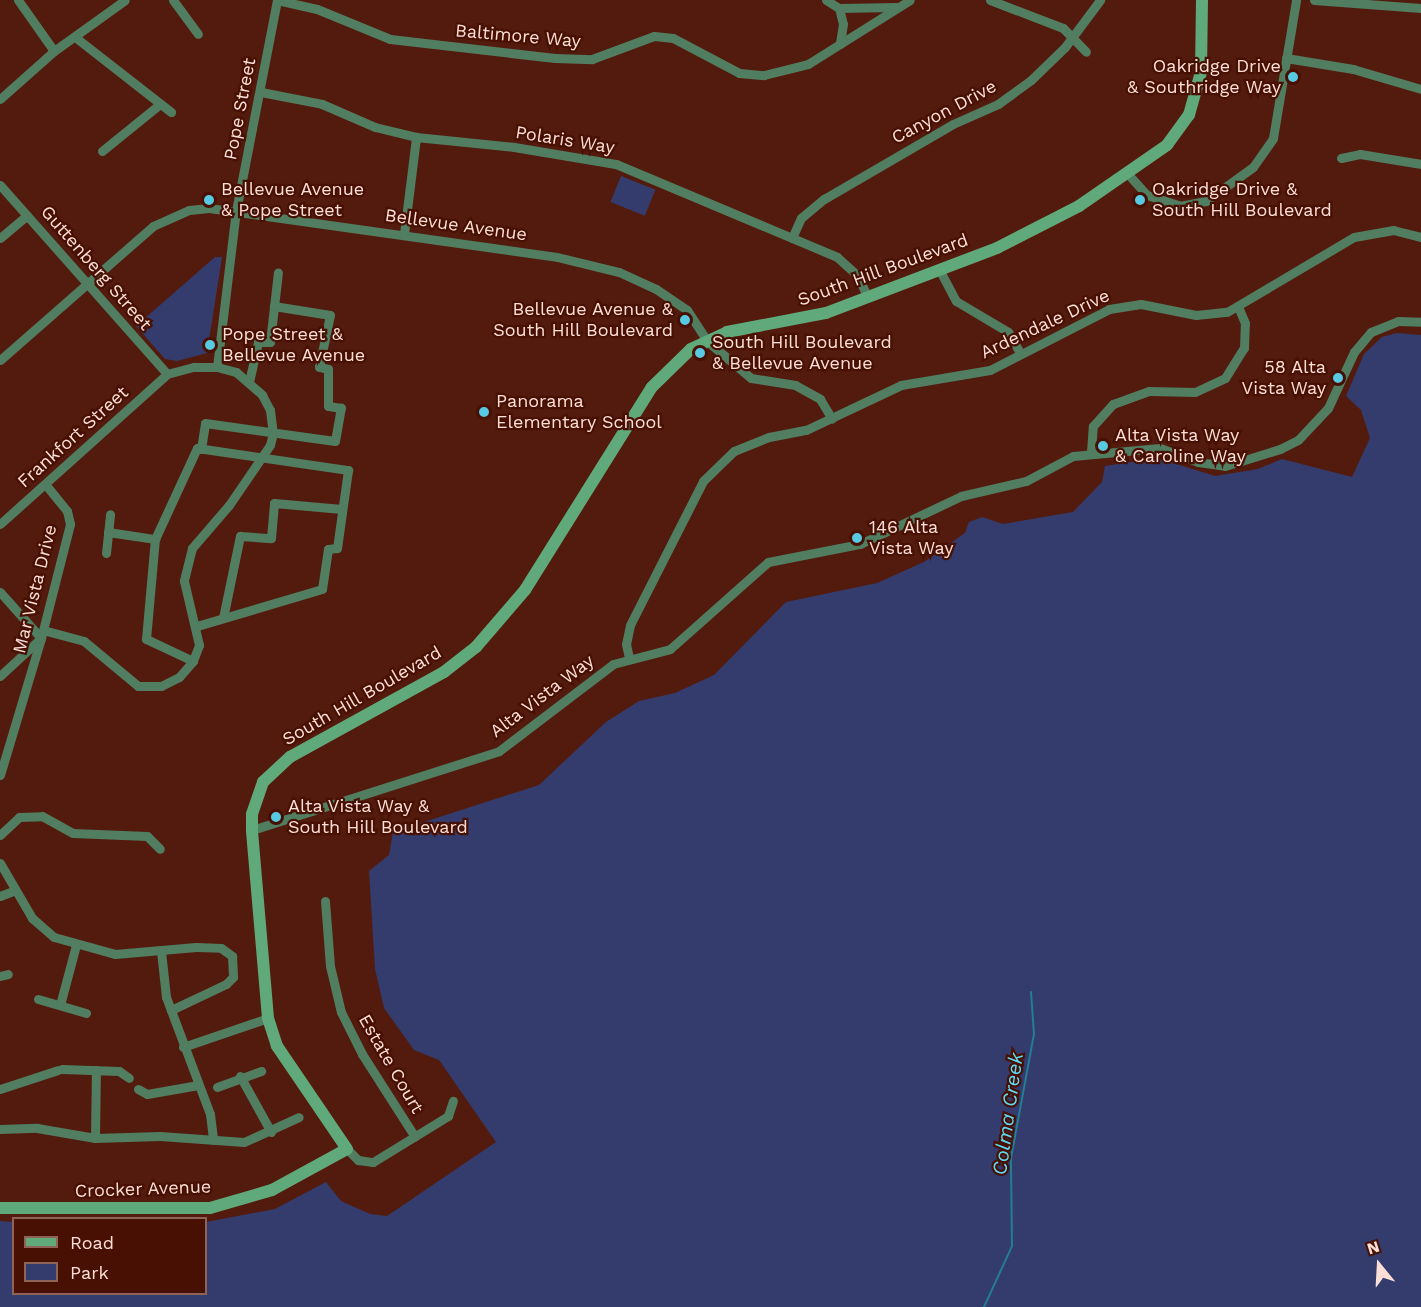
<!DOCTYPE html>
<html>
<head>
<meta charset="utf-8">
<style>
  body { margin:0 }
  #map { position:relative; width:1421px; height:1307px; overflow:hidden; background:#531b0d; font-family:"Work Sans",sans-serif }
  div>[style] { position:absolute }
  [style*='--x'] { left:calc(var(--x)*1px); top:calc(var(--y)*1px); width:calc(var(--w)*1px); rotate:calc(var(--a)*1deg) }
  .green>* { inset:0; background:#343c6d; transform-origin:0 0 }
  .stream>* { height:2px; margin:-1px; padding:0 1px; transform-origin:1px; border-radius:1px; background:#227e92 }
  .street>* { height:9px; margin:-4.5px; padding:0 4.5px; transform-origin:4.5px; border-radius:4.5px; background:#517d61 }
  .secondary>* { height:12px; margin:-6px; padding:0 6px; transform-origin:6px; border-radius:6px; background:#60a97b }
  .dots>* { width:16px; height:16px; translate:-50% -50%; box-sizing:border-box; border:3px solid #471003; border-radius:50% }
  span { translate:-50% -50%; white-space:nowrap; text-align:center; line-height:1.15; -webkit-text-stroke:4.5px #471003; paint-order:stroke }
  .street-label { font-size:18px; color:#fddfd8 }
  .poi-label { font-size:18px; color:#fddfd8 }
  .right { translate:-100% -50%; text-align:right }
  .left { translate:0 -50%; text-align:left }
  .water-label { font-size:20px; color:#5ddcf8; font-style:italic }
  .legend { position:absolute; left:12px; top:1217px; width:195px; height:78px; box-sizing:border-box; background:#471003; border:2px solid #906358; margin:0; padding:8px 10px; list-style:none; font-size:18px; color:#fddfd8 }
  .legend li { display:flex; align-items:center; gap:12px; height:30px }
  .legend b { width:30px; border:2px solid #906358 }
  .north { position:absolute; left:1349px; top:1235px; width:60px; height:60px; -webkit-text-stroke:4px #471003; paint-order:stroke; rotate:342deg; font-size:16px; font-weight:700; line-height:24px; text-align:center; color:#fddfd8 }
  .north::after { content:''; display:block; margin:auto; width:21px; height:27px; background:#fddfd8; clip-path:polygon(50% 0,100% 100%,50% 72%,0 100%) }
</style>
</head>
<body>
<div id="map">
  <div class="green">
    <div style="left:621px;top:176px;width:37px;height:28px;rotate:22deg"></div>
    <div style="clip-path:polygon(215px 257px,222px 257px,207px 353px,177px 361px,165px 359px,136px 326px)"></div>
    <div style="clip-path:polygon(1397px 333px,1421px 335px,1421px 1307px,0 1307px,0 1221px,13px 1222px,14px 1294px,206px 1294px,206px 1222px,275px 1209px,326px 1182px,341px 1201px,370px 1214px,387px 1216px,496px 1142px,439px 1060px,414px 1050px,384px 1008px,375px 969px,369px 871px,389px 855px,393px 832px,539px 785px,606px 722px,639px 701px,675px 693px,714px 675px,786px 602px,877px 583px,924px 562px,965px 533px,969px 522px,982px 517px,1003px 524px,1073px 512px,1102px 482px,1105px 466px,1157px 458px,1215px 476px,1258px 469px,1282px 459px,1352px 477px,1370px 438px,1361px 410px,1346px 396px,1364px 354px,1382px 337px)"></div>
  </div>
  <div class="stream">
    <div style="--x:984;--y:1307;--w:67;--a:-65.3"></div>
    <div style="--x:1012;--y:1246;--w:88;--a:-90.7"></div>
    <div style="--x:1011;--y:1158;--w:126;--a:-79.5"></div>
    <div style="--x:1034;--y:1034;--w:42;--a:-94.1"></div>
  </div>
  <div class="street">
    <div style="--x:18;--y:0;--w:62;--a:54.8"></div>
    <div style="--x:173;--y:0;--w:42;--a:53.7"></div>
    <div style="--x:826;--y:0;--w:15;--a:32"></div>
    <div style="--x:839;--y:8;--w:57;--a:-1"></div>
    <div style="--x:990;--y:0;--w:78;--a:21"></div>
    <div style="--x:1063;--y:28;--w:33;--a:46"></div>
    <div style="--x:1314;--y:0;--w:107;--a:4.3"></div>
    <div style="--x:839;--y:8;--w:16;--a:76"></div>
    <div style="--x:843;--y:24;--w:20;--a:99"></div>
    <div style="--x:75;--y:37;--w:122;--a:38"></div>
    <div style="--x:1286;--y:58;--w:68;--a:9.3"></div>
    <div style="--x:1353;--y:69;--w:71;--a:16.4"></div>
    <div style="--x:261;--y:92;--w:62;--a:11.1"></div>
    <div style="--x:322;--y:104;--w:58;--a:23.5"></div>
    <div style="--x:375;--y:127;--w:42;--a:13.7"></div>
    <div style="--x:416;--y:137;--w:99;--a:5.8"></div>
    <div style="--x:514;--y:147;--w:103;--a:9.5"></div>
    <div style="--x:616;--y:164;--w:240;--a:22.8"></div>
    <div style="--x:837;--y:257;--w:27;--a:42"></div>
    <div style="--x:857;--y:275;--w:25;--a:64"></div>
    <div style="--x:0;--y:99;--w:72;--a:-41.6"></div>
    <div style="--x:54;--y:51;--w:87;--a:-35.7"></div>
    <div style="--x:102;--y:151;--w:75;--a:-39"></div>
    <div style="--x:1341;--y:158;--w:19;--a:-12"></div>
    <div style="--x:1360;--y:154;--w:62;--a:9.3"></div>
    <div style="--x:1127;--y:173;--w:30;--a:48"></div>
    <div style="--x:1147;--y:195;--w:35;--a:18"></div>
    <div style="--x:1180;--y:206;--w:26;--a:-11"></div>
    <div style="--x:1206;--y:201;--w:58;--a:-35.9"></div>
    <div style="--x:1253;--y:167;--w:35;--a:-55"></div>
    <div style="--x:1273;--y:138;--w:140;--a:-80.5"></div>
    <div style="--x:0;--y:185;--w:252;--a:48.5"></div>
    <div style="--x:404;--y:234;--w:98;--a:-82.9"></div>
    <div style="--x:0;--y:238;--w:35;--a:-40"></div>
    <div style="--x:792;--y:238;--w:22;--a:-66"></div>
    <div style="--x:801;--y:218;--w:30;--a:-40"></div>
    <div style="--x:824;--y:199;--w:149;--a:-30.2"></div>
    <div style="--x:953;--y:124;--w:49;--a:-24"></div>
    <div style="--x:998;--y:104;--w:41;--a:-36"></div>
    <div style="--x:1031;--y:80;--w:47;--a:-44.1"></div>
    <div style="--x:1065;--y:47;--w:59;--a:-53.3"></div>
    <div style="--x:940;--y:271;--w:34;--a:62"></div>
    <div style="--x:956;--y:301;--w:61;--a:30.8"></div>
    <div style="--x:1008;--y:332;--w:24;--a:60"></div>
    <div style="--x:0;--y:360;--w:203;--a:-41.2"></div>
    <div style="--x:153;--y:226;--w:39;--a:-24"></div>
    <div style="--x:189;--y:210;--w:20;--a:-6"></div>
    <div style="--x:209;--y:208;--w:351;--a:8"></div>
    <div style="--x:557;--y:257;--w:64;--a:13.6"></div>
    <div style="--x:619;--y:272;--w:41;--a:24.7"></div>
    <div style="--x:656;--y:289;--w:37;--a:34"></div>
    <div style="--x:687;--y:310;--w:37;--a:57"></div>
    <div style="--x:707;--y:341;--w:57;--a:40.1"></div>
    <div style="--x:751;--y:378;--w:45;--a:9"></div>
    <div style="--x:795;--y:385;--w:29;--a:29"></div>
    <div style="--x:820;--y:399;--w:23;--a:59"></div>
    <div style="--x:217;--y:367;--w:157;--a:-83.1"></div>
    <div style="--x:236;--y:211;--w:215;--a:-79"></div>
    <div style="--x:277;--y:0;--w:41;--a:12.7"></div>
    <div style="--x:317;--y:9;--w:79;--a:22.3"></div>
    <div style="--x:390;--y:39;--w:166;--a:6.6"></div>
    <div style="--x:555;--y:58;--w:37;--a:2"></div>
    <div style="--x:592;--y:59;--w:66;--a:-20.4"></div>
    <div style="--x:654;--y:36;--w:19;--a:6"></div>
    <div style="--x:673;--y:38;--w:75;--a:27.9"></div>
    <div style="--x:739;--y:73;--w:25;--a:5"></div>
    <div style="--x:764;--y:75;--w:45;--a:-14"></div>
    <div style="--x:808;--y:64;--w:120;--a:-32.1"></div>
    <div style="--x:249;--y:382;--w:41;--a:-77.3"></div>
    <div style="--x:258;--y:342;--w:12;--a:0"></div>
    <div style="--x:270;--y:342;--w:70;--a:-83.5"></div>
    <div style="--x:201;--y:449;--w:26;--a:-81"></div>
    <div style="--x:205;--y:423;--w:131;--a:7.9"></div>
    <div style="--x:335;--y:441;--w:34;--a:-80"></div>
    <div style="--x:341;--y:408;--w:13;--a:-171"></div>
    <div style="--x:328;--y:406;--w:37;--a:-90"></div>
    <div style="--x:328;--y:369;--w:9;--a:-167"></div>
    <div style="--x:319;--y:367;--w:53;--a:-78.1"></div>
    <div style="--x:330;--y:315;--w:57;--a:-170.9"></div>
    <div style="--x:1091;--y:452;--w:26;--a:-86"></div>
    <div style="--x:1093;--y:426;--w:30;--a:-48"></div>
    <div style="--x:1113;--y:404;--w:38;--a:-20"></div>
    <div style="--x:1149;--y:391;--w:46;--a:1.2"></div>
    <div style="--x:1195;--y:392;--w:33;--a:-25"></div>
    <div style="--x:1225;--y:378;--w:36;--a:-58"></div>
    <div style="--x:1244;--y:348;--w:25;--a:-88"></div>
    <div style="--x:1245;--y:323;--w:15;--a:-113"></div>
    <div style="--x:0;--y:524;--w:224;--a:-41.9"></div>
    <div style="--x:167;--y:374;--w:28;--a:-15"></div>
    <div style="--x:194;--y:367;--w:23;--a:0"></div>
    <div style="--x:217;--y:367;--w:20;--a:15"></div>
    <div style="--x:236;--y:372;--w:35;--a:41"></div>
    <div style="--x:262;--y:395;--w:17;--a:62"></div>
    <div style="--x:270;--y:410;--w:23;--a:83"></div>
    <div style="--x:273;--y:433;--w:12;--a:104"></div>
    <div style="--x:270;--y:445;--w:73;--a:124.3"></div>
    <div style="--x:229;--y:505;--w:57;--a:130.7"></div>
    <div style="--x:192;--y:548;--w:34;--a:104"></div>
    <div style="--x:184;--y:581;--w:66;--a:76.8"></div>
    <div style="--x:199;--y:645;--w:17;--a:111"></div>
    <div style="--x:193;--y:661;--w:21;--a:131"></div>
    <div style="--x:179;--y:677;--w:20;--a:153"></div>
    <div style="--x:161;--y:686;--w:23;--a:180"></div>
    <div style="--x:138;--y:686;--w:70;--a:-140.2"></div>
    <div style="--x:84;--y:641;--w:42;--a:-165"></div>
    <div style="--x:108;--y:532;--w:48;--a:8.5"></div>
    <div style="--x:106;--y:553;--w:39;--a:-84"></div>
    <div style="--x:0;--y:592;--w:62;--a:48.3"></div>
    <div style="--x:41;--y:638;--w:56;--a:137.2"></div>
    <div style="--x:223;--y:618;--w:84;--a:-78.3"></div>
    <div style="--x:240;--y:536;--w:31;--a:4"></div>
    <div style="--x:271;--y:538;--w:35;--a:-85"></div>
    <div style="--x:274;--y:503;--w:68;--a:5"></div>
    <div style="--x:629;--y:658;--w:14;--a:-102"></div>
    <div style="--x:626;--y:644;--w:19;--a:-78"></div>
    <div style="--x:630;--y:625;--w:161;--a:-63.1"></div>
    <div style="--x:703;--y:481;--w:43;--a:-44.1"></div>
    <div style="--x:734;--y:451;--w:38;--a:-22"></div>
    <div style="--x:769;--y:437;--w:38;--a:-11"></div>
    <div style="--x:806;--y:430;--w:105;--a:-25.3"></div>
    <div style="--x:901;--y:385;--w:90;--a:-9.6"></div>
    <div style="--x:990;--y:370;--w:134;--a:-27.1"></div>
    <div style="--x:1109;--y:309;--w:32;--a:-9"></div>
    <div style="--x:1141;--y:304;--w:56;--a:11.3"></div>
    <div style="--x:1196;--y:315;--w:31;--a:-6"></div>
    <div style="--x:1227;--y:312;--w:147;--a:-30.6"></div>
    <div style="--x:1354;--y:237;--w:40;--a:-10"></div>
    <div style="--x:1393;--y:230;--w:29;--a:14"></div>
    <div style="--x:193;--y:661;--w:52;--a:-154.9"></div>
    <div style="--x:146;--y:639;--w:100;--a:-84.9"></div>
    <div style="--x:155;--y:539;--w:100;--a:-65.2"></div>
    <div style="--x:197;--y:448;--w:153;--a:8.3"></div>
    <div style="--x:348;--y:470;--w:79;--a:98"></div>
    <div style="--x:337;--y:548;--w:9;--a:174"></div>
    <div style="--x:328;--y:549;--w:40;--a:98.5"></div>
    <div style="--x:322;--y:589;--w:130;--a:163.5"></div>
    <div style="--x:0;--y:775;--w:143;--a:-73.3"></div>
    <div style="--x:41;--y:638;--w:118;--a:-75.7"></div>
    <div style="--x:70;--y:524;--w:13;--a:-103"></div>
    <div style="--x:67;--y:511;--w:33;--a:-129"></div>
    <div style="--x:252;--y:830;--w:259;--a:-17.7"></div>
    <div style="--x:499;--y:751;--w:143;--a:-37.3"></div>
    <div style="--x:613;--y:664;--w:59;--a:-14.7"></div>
    <div style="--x:670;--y:649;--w:131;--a:-41.6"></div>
    <div style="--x:768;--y:562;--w:94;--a:-11.1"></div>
    <div style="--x:860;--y:544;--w:112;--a:-25.4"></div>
    <div style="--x:961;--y:496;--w:67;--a:-13"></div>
    <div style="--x:1026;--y:481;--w:53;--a:-28"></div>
    <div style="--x:1073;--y:456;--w:87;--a:-5.3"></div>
    <div style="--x:1160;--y:448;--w:40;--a:20.2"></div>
    <div style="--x:1198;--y:462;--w:27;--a:8"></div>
    <div style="--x:1225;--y:466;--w:58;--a:-17.2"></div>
    <div style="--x:1280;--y:449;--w:20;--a:-27"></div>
    <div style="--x:1298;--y:440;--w:44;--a:-46.8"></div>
    <div style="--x:1328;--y:408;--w:62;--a:-65.1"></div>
    <div style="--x:1354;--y:352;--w:26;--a:-50"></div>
    <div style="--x:1371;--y:332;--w:29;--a:-22"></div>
    <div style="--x:1398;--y:321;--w:23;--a:2"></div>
    <div style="--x:0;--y:835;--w:26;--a:-43"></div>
    <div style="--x:19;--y:817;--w:23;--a:-2"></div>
    <div style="--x:42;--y:816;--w:35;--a:29"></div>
    <div style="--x:73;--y:833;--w:74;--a:2.3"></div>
    <div style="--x:147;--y:836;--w:18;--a:45"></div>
    <div style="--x:0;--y:863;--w:64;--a:59.8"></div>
    <div style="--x:32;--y:918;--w:29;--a:41"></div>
    <div style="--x:54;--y:937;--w:63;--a:15.6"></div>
    <div style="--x:115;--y:954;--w:81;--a:-4.9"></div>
    <div style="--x:196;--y:947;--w:25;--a:2"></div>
    <div style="--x:221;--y:948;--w:14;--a:36"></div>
    <div style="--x:232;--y:956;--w:21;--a:87"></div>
    <div style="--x:233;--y:977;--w:10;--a:135"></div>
    <div style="--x:226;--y:984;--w:61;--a:154.7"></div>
    <div style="--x:0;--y:896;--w:14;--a:-21"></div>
    <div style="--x:325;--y:901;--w:65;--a:85.6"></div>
    <div style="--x:330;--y:966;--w:47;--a:76.6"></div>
    <div style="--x:341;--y:1012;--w:47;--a:63.4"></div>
    <div style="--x:362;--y:1054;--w:98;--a:57.4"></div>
    <div style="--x:161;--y:951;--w:46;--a:83.8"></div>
    <div style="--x:166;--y:997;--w:125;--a:69.4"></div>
    <div style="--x:210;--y:1114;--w:26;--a:83"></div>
    <div style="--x:0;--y:976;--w:8;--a:-14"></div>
    <div style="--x:38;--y:999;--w:50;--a:16.3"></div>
    <div style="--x:60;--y:1005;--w:62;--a:-75.1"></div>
    <div style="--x:183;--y:1047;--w:90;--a:-18.8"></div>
    <div style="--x:62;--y:1069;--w:57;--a:2"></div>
    <div style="--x:119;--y:1071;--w:12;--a:35"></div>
    <div style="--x:240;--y:1076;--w:64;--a:61"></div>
    <div style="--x:217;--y:1087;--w:47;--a:-20"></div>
    <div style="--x:0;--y:1089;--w:61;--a:-18.1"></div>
    <div style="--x:138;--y:1089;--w:10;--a:29"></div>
    <div style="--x:147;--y:1094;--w:52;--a:-10"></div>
    <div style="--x:0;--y:1129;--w:37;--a:-2"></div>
    <div style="--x:37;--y:1128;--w:59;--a:9.8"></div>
    <div style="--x:95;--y:1138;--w:65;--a:-1.8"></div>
    <div style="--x:160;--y:1136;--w:84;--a:4.1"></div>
    <div style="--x:244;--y:1142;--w:60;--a:-24.4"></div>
    <div style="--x:95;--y:1138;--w:68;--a:-89.2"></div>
    <div style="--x:347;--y:1149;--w:16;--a:45"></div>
    <div style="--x:358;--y:1160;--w:15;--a:8"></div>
    <div style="--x:373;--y:1162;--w:88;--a:-31.5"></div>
    <div style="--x:448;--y:1116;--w:16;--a:-72"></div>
  </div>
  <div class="secondary">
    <div style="--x:0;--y:1208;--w:210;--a:0"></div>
    <div style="--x:210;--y:1208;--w:65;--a:-16.2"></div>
    <div style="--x:272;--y:1190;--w:85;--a:-28.7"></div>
    <div style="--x:347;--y:1149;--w:125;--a:-124.2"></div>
    <div style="--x:277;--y:1046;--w:29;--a:-108"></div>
    <div style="--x:268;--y:1018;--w:189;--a:-94.9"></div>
    <div style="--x:252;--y:830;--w:16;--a:-90"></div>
    <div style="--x:252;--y:814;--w:34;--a:-71"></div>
    <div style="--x:263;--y:782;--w:37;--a:-43"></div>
    <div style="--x:290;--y:757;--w:176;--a:-28.9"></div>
    <div style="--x:444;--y:672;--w:41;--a:-38"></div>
    <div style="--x:476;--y:647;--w:75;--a:-49.3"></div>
    <div style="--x:525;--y:590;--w:239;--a:-58"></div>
    <div style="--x:652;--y:387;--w:54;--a:-44.3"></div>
    <div style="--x:691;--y:349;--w:40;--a:-25"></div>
    <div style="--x:727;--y:332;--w:101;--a:-10.9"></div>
    <div style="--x:826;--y:313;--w:183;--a:-20.8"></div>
    <div style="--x:997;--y:248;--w:92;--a:-27.1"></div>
    <div style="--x:1079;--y:206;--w:107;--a:-34.7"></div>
    <div style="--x:1167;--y:145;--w:37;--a:-54"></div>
    <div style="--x:1189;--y:115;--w:45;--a:-74.4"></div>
    <div style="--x:1201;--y:72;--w:72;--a:-89.2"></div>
  </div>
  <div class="dots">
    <div style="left:1293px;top:77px;background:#57c9e3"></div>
    <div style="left:209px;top:200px;background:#57c9e3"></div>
    <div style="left:1140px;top:200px;background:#57c9e3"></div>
    <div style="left:685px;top:320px;background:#57c9e3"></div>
    <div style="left:210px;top:345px;background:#57c9e3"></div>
    <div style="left:700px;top:353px;background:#57c9e3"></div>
    <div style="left:1338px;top:378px;background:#57c9e3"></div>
    <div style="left:484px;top:412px;background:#57c9e3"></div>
    <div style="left:1103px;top:446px;background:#57c9e3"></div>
    <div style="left:857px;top:538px;background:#57c9e3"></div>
    <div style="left:276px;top:817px;background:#57c9e3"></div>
  </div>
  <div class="street-label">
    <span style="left:518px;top:36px;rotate:5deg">Baltimore Way</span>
    <span style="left:240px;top:109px;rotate:-79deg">Pope Street</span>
    <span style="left:944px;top:112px;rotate:-28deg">Canyon Drive</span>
    <span style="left:565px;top:140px;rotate:9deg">Polaris Way</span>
    <span style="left:456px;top:225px;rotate:8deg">Bellevue Avenue</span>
    <span style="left:96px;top:268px;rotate:49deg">Guttenberg Street</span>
    <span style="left:883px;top:270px;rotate:-20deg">South Hill Boulevard</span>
    <span style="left:1045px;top:324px;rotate:-25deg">Ardendale Drive</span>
    <span style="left:73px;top:437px;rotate:-42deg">Frankfort Street</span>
    <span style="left:35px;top:589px;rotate:-76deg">Mar Vista Drive</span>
    <span style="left:362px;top:696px;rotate:-30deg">South Hill Boulevard</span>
    <span style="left:542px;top:696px;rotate:-37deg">Alta Vista Way</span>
    <span style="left:391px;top:1064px;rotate:60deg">Estate Court</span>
    <span style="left:143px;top:1189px;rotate:-2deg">Crocker Avenue</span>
  </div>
  <div class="poi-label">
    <span class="right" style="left:1281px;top:77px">Oakridge Drive<br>&amp; Southridge Way</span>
    <span class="left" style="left:221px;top:200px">Bellevue Avenue<br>&amp; Pope Street</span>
    <span class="left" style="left:1152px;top:200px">Oakridge Drive &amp;<br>South Hill Boulevard</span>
    <span class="right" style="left:673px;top:320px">Bellevue Avenue &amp;<br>South Hill Boulevard</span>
    <span class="left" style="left:222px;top:345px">Pope Street &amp;<br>Bellevue Avenue</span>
    <span class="left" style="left:712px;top:353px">South Hill Boulevard<br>&amp; Bellevue Avenue</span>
    <span class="right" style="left:1326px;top:378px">58 Alta<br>Vista Way</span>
    <span class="left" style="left:496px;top:412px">Panorama<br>Elementary School</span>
    <span class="left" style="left:1115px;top:446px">Alta Vista Way<br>&amp; Caroline Way</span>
    <span class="left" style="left:869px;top:538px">146 Alta<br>Vista Way</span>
    <span class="left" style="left:288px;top:817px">Alta Vista Way &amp;<br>South Hill Boulevard</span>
  </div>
  <div class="water-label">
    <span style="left:1008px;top:1114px;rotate:-82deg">Colma Creek</span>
  </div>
  <ul class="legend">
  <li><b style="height:8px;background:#60a97b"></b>Road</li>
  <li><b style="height:16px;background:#343c6d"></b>Park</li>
  </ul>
  <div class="north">N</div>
</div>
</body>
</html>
